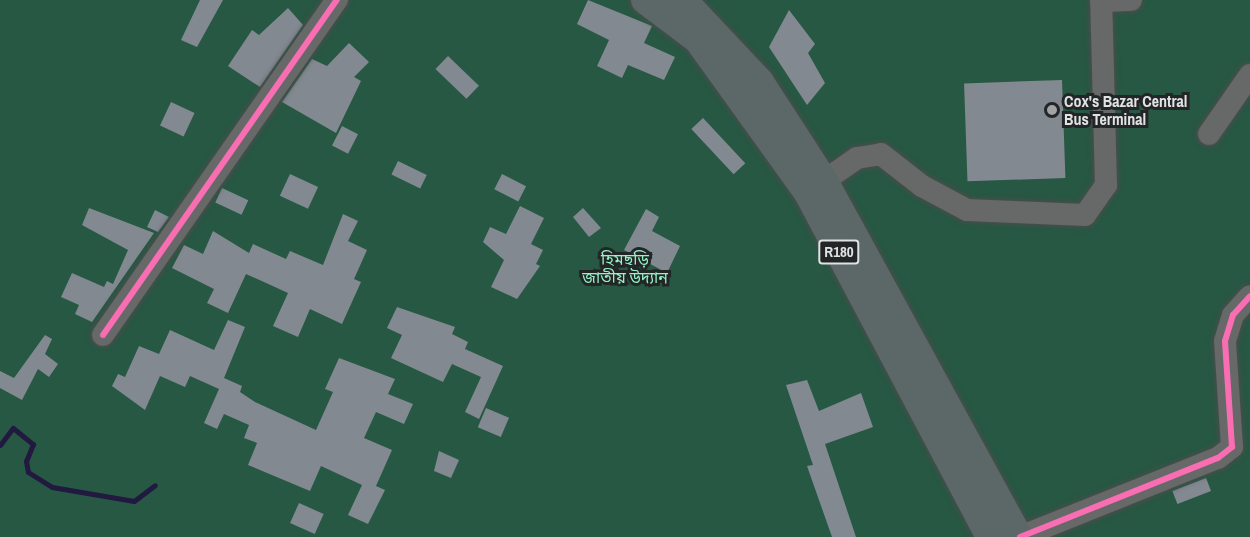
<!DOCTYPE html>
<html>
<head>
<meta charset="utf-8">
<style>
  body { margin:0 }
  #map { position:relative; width:1250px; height:537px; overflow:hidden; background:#2e2f30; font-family:"Archivo Narrow","Noto Sans Bengali",sans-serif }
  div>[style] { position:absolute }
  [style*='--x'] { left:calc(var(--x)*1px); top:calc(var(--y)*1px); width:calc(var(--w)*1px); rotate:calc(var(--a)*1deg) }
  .green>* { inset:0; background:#275843; transform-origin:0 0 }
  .stream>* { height:5px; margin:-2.5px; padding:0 2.5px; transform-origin:2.5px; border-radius:2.5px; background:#211940 }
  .building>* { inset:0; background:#838991; transform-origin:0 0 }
  .roads { filter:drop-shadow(0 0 2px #4b4c4d) drop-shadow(0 0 2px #4b4c4d) }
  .minor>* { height:22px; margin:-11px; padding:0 11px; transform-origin:11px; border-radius:11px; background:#676868 }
  .major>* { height:28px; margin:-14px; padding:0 14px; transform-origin:14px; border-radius:14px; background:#5c6767 }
  .cycleway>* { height:6px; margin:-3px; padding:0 3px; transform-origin:3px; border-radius:3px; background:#f96db3 }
  .dots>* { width:16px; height:16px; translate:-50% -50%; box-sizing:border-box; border:3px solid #232627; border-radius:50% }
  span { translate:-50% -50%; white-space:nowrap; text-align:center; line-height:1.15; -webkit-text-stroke:6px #232627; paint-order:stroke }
  .shield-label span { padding:2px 4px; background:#232627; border:2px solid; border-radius:4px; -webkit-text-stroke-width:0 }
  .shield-label { font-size:15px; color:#e0e2e3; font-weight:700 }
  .poi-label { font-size:16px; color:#e0e2e3; font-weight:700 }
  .left { translate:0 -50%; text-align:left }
  .park-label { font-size:16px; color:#96f2c7 }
</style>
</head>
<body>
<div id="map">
  <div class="green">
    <div style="left:0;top:0;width:1250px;height:537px"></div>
  </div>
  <div class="stream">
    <div style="--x:0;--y:445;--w:21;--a:-53"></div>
    <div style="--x:13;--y:428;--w:26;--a:39"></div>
    <div style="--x:33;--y:444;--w:18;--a:112"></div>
    <div style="--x:26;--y:461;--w:11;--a:80"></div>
    <div style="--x:28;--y:472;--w:28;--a:32"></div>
    <div style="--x:52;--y:487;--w:83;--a:9.7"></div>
    <div style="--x:134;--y:501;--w:26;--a:-37"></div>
  </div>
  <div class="building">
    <div style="clip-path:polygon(200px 0,223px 0,197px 47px,181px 40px)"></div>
    <div style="clip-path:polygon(588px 0,652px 26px,644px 43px,675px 57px,664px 80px,628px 65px,622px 78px,597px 66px,609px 40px,577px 24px)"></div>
    <div style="clip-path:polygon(288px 8px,303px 25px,260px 87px,228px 66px,252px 30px,259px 35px)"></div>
    <div style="clip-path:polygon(789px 10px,815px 44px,808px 53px,825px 83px,807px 105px,769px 47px)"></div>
    <div style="clip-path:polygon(349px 43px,369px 62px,354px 77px,361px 81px,336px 133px,282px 102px,312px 59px,327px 66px)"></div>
    <div style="left:448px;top:56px;width:43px;height:18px;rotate:44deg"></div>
    <div style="left:1062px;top:80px;width:98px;height:98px;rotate:88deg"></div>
    <div style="left:171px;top:102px;width:26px;height:26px;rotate:25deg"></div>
    <div style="left:703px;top:118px;width:62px;height:16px;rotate:47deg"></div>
    <div style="left:342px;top:126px;width:18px;height:22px;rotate:27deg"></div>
    <div style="left:398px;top:161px;width:32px;height:15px;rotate:26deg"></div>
    <div style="left:290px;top:174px;width:31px;height:24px;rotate:25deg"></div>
    <div style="left:502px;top:174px;width:27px;height:17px;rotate:27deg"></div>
    <div style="left:222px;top:188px;width:29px;height:16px;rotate:25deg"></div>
    <div style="clip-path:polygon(520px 206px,544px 218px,531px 244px,543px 250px,536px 264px,540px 266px,517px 299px,491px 287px,504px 260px,483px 242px,490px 227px,506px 234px)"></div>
    <div style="clip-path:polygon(89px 208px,154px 233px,92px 322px,75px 314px,79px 305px,61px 297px,72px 273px,104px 287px,107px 281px,113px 284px,128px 250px,82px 225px)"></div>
    <div style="clip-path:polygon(583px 208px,601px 228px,589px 237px,573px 217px)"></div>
    <div style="clip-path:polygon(646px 209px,659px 217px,652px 231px,680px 246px,667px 273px,624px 250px)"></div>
    <div style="clip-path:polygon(155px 210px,169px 217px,158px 232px,147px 227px)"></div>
    <div style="clip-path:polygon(343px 214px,358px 221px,348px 241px,367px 250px,354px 279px,361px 282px,342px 324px,310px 309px,298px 337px,273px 326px,288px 293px,246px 274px,228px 313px,207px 303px,214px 289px,172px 268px,184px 245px,203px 254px,213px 231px,249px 253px,253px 244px,286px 259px,290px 251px,323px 265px)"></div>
    <div style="clip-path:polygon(397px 307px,455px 327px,452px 334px,468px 342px,465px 349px,503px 366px,479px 419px,465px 412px,481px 377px,452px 364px,443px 382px,391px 358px,402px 335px,387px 328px)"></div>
    <div style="clip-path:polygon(228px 320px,245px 327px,224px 378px,242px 386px,240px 392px,255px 402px,316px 430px,333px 392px,325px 389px,339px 358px,395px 379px,388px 394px,413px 404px,404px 424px,376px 412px,364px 438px,392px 450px,376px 486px,385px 490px,368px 524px,348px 515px,362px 485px,321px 466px,310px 491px,248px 465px,257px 443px,244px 438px,249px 425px,224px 414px,217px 429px,204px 423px,219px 389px,190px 376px,185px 387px,160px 376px,145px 410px,112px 386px,118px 374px,125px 377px,139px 346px,159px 354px,170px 330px,214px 350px)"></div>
    <div style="clip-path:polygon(45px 335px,52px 339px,45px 354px,58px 364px,49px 377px,38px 369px,22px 400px,0 388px,0 371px,14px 378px)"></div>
    <div style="clip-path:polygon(807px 380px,819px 411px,861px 393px,873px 427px,825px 444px,856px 537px,832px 537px,807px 466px,813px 465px,786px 385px)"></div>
    <div style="left:486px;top:408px;width:25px;height:21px;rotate:23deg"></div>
    <div style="clip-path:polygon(439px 451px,459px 460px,451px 478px,434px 471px)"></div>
    <div style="left:1206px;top:478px;width:14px;height:36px;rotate:69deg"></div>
    <div style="left:299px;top:503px;width:27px;height:22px;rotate:24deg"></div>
  </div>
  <div class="roads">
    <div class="minor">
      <div style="--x:1101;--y:1;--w:30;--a:-2"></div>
      <div style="--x:1209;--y:134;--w:72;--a:-55.2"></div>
      <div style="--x:824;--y:181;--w:40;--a:-34.9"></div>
      <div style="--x:857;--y:158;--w:24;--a:-9"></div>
      <div style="--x:881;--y:154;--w:52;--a:38"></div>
      <div style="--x:922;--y:186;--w:51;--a:28.1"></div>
      <div style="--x:967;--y:210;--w:118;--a:2.4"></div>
      <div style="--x:1085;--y:215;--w:37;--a:-55"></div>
      <div style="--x:1106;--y:185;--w:185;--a:-91.5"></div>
      <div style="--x:103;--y:335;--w:409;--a:-55.1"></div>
      <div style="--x:1020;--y:537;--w:213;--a:-21.8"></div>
      <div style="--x:1218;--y:458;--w:18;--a:-38"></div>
      <div style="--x:1232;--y:447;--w:106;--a:-93.8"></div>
      <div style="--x:1225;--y:341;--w:27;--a:-73"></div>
      <div style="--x:1233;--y:315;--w:25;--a:-48"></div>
    </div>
    <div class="major">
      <div style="--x:645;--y:0;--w:66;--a:37"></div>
      <div style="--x:698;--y:40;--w:188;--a:54.3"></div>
      <div style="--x:808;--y:193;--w:389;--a:62.1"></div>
      <div style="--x:683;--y:0;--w:112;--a:46.8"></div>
      <div style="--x:760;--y:82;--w:118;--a:57.1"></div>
      <div style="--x:824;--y:181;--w:406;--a:61.3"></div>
    </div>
  </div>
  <div class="cycleway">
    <div style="--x:103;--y:335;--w:409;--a:-55.1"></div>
    <div style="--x:1020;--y:537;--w:213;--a:-21.8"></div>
    <div style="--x:1218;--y:458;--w:18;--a:-38"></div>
    <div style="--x:1232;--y:447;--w:106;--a:-93.8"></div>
    <div style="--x:1225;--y:341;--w:27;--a:-73"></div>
    <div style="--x:1233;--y:315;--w:25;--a:-48"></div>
  </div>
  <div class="dots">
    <div style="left:1052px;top:110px;background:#a2a3a4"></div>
  </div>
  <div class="shield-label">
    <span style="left:839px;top:252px">R180</span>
  </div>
  <div class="poi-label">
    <span class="left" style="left:1064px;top:110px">Cox's Bazar Central<br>Bus Terminal</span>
  </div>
  <div class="park-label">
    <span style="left:625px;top:268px">হিমছড়ি<br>জাতীয় উদ্যান</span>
  </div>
</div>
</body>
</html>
